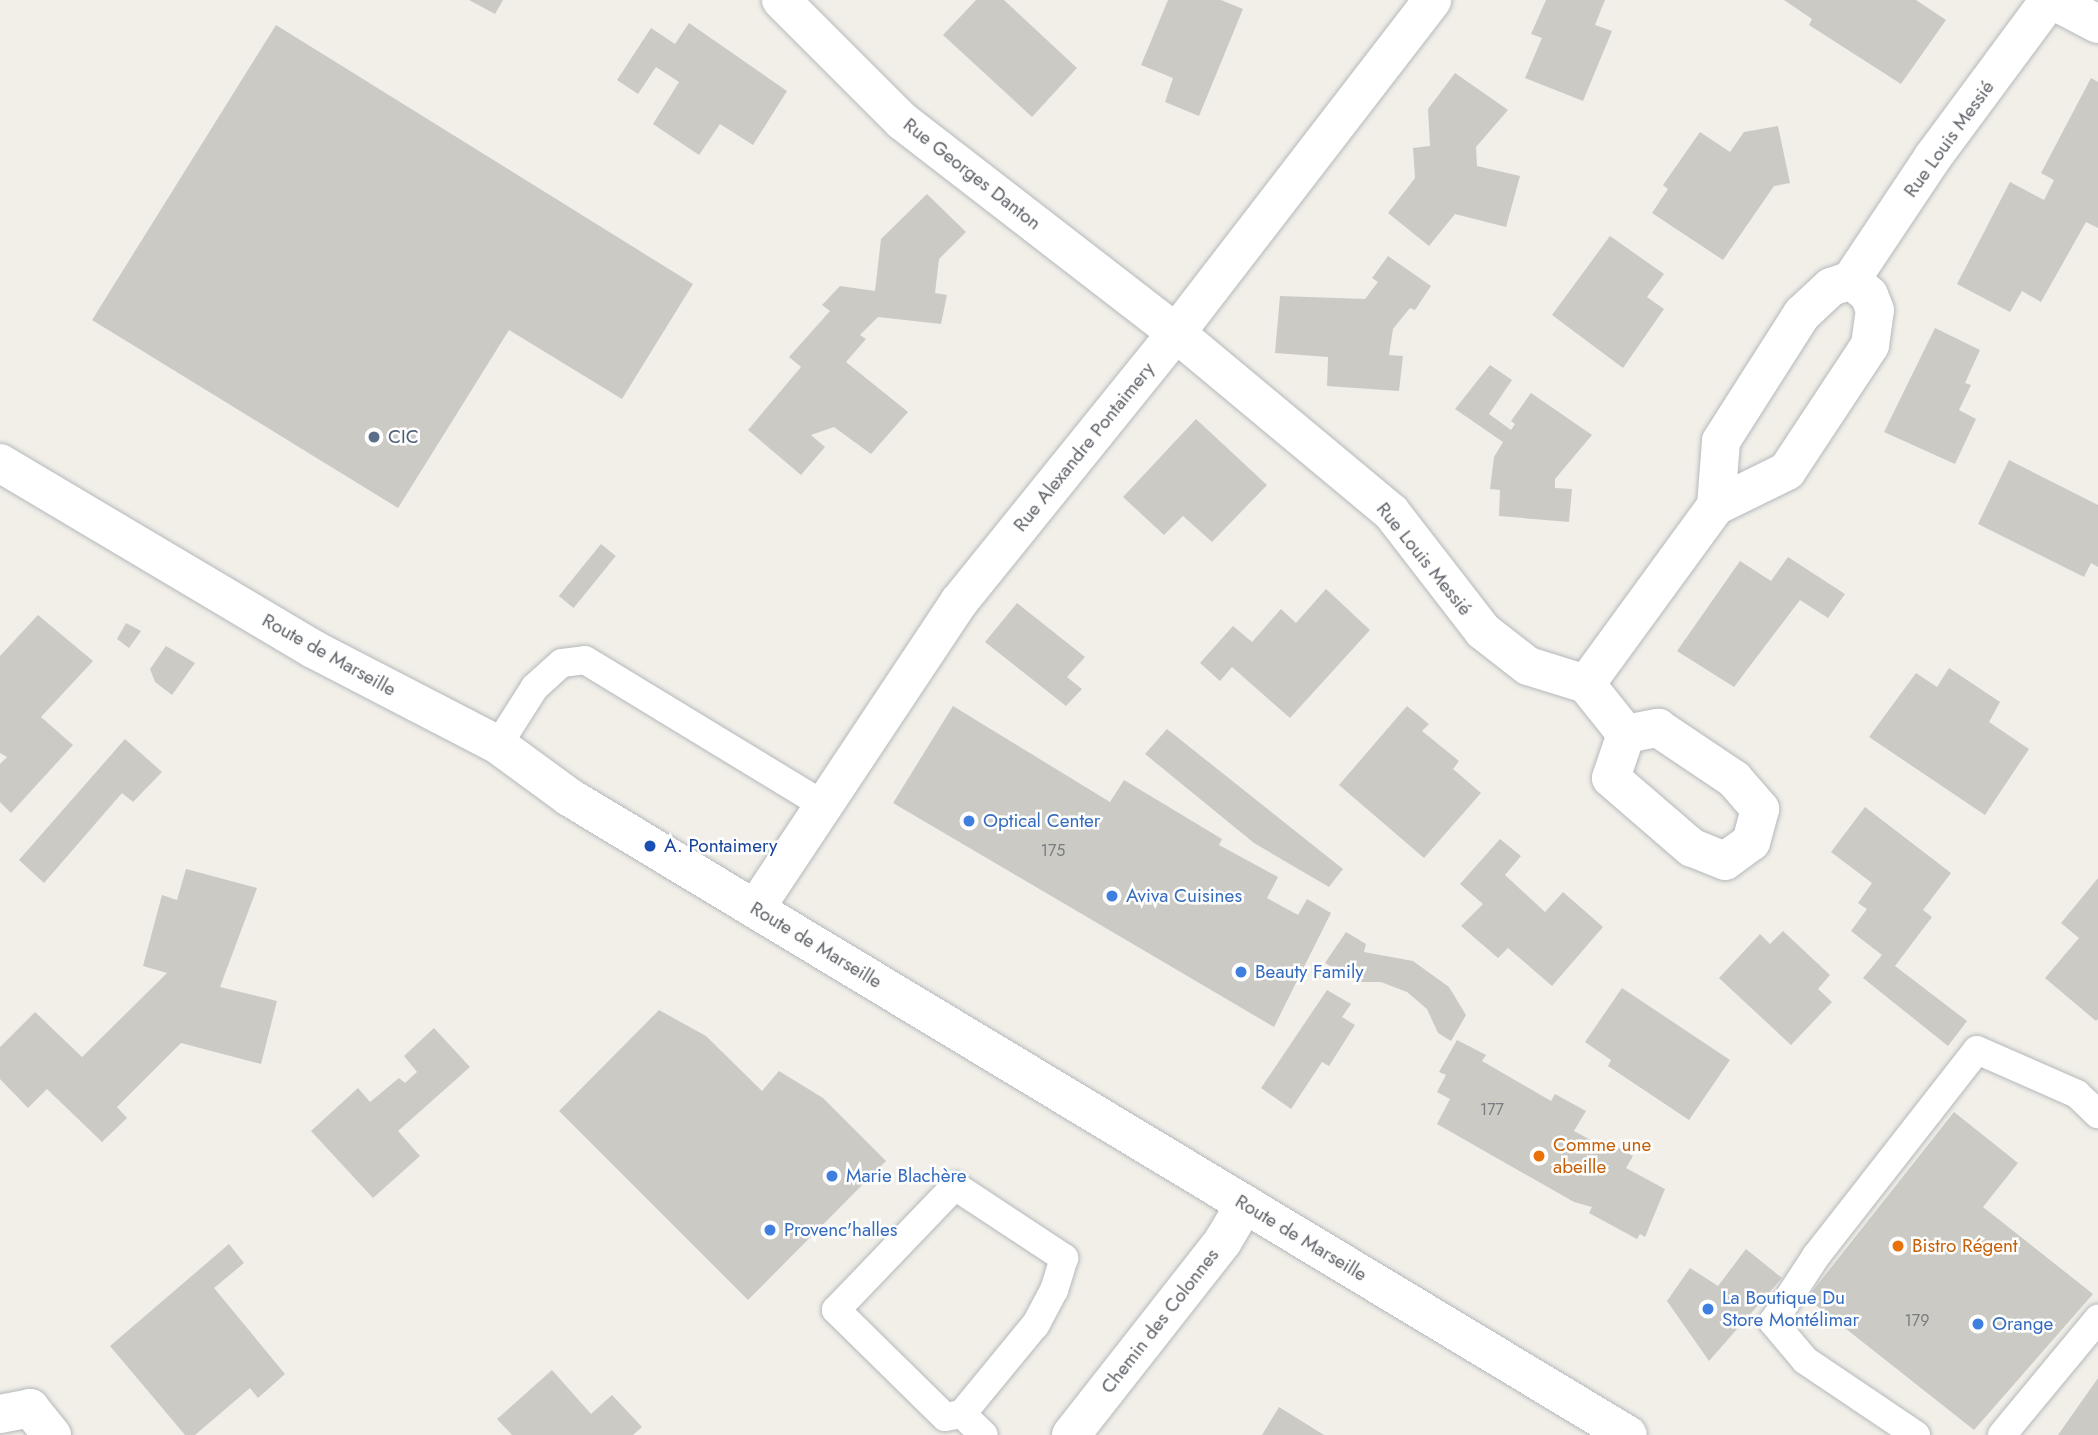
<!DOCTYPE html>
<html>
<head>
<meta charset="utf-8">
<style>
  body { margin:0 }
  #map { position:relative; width:2098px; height:1435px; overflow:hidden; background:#f1efe8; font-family:Jost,sans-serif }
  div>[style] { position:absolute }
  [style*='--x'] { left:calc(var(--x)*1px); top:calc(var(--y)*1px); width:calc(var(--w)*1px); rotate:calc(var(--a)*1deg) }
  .building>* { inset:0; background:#cccac5; transform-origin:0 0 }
  .roads { filter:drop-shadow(0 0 2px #b5b8bc) drop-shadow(0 0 2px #b5b8bc) }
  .lane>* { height:28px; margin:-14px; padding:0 14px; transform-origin:14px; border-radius:14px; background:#fff }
  .street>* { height:38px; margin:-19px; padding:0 19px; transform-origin:19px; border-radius:19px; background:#fff }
  .secondary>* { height:38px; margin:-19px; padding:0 19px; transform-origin:19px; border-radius:19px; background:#fff }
  .dots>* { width:19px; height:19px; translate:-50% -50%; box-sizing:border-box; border:4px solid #fff; border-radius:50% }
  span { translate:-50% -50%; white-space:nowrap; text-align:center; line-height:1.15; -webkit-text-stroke:5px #fff; paint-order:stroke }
  .number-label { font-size:16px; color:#7a7d7f }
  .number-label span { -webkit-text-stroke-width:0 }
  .street-label { font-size:19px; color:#5f6368 }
  .service-label { font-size:19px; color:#4e5e75 }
  .left { translate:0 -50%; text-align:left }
  .shop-label { font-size:19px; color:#366cbe }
  .transit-label { font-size:19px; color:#164399 }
  .food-label { font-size:19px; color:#c56008 }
</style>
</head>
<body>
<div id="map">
  <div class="building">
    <div style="clip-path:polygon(469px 0,503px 0,495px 14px)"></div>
    <div style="clip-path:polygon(976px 0,1004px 0,1077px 68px,1032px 117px,943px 35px)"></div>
    <div style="clip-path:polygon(1168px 0,1221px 0,1243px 9px,1199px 116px,1165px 102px,1173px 78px,1141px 65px)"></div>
    <div style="clip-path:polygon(1546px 0,1605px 0,1595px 25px,1612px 31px,1583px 101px,1525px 78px,1542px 38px,1531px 34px)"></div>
    <div style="clip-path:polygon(1784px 0,1916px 0,1946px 20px,1901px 84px,1809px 25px,1812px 19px)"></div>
    <div style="clip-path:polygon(689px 23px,787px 91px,753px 145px,720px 124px,699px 155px,653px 124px,679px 82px,656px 67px,638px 94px,617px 80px,651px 28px,675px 44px)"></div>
    <div style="clip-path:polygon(276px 25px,693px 284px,622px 399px,509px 330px,398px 508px,92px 320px)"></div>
    <div style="clip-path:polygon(1455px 73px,1508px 110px,1476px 147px,1477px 166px,1520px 176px,1506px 227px,1455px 214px,1429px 246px,1388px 213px,1415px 178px,1413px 148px,1430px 146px,1428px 109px)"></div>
    <div style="clip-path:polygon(2091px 78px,2098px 82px,2098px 228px,2086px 222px,2041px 302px,2022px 291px,2010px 312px,1957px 284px,2010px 182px,2044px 200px,2054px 180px,2041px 173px)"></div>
    <div style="clip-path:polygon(1778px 126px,1790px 183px,1774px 186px,1723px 260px,1652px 213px,1668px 189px,1663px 185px,1700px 132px,1730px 152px,1744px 132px)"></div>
    <div style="clip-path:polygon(927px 194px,966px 232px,939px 259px,935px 293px,947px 295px,941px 324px,878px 317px,860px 335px,866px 339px,846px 362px,908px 412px,871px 454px,834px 427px,811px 435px,825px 447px,801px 475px,748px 430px,801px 367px,789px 357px,830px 311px,822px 305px,840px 286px,875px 291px,881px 239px)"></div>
    <div style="clip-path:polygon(1610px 236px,1664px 274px,1647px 297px,1664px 309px,1623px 368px,1552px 315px)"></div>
    <div style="clip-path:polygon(1388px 256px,1431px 286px,1415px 310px,1410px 308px,1393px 329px,1389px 355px,1403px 356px,1399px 391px,1327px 386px,1328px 357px,1275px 353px,1280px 296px,1365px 299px,1378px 282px,1372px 278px)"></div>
    <div style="clip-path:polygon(1935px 328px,1980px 350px,1965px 383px,1971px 385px,1959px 410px,1976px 419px,1955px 464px,1884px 432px)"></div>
    <div style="clip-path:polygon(1490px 365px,1512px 380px,1489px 414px,1511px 430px,1515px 424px,1511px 421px,1531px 393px,1592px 435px,1555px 479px,1555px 488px,1572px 489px,1569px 522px,1499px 516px,1500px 490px,1490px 489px,1494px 457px,1503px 442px,1455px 409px)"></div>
    <div style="clip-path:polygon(1196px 419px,1267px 485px,1212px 542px,1183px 516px,1164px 535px,1123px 497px)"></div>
    <div style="clip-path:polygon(2009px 460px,2098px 505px,2098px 567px,2091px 563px,2084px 577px,1978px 524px)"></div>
    <div style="left:601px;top:544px;width:19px;height:67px;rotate:39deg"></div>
    <div style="clip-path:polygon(1788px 557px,1845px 594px,1828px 618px,1800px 600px,1734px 687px,1677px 651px,1740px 561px,1771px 581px)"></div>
    <div style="clip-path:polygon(1326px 589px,1370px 630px,1290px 718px,1232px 667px,1220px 681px,1200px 663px,1233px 626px,1252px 642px,1281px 609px,1296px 623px)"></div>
    <div style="clip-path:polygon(1017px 603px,1085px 657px,1067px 677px,1082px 689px,1066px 706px,985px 642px)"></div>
    <div style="clip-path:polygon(38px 615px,93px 661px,41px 717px,73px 745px,11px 813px,0 802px,0 764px,7px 757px,0 753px,0 656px)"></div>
    <div style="clip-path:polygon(126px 623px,141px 631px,129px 648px,117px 639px)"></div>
    <div style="clip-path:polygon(166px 646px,195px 663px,172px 695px,155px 682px,150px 669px)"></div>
    <div style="clip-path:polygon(1949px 668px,2000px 702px,1989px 722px,2029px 749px,1985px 815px,1869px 737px,1916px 673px,1937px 687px)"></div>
    <div style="clip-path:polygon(953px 706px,1110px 802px,1124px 780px,1222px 839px,1219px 845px,1278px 877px,1267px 898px,1298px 915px,1307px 899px,1331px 913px,1274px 1027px,893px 803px)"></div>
    <div style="clip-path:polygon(1407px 706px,1429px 724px,1422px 731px,1459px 761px,1453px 769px,1481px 793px,1424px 858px,1339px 785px)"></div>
    <div style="clip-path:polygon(1167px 729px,1343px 869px,1329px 887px,1254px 843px,1145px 754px)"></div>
    <div style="clip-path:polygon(125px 739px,162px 772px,133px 802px,122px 793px,44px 883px,19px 860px)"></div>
    <div style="clip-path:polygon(1865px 807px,1951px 873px,1923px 910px,1932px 917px,1895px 966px,1967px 1021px,1948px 1046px,1863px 978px,1882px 955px,1851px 931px,1867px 909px,1858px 903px,1872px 883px,1831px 852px)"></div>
    <div style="clip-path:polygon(1500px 839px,1521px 856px,1505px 875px,1545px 912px,1563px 892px,1603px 927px,1552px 986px,1508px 948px,1498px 958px,1461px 926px,1483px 904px,1460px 884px)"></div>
    <div style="clip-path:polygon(186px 869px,257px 888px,220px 987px,277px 1001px,261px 1064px,181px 1043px,117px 1107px,127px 1118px,102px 1142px,47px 1089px,28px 1108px,0 1079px,0 1047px,35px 1012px,82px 1057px,167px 973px,143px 966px,162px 895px,177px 900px)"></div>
    <div style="clip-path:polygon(2098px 878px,2098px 1019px,2096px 1021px,2045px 978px,2079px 938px,2061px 923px)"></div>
    <div style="clip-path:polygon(1783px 931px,1830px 975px,1818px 989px,1832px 1002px,1791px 1045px,1719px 978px,1760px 934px,1770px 944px)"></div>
    <div style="clip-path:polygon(1346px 932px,1366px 944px,1364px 952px,1413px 961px,1449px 987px,1466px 1015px,1451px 1041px,1438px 1033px,1427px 1009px,1407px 992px,1381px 982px,1357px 982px,1325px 963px)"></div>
    <div style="clip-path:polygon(1622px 988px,1730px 1060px,1689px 1120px,1608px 1066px,1611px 1060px,1585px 1042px)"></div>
    <div style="clip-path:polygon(1327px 990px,1351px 1004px,1342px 1017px,1355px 1025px,1329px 1066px,1322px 1062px,1291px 1109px,1261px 1088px)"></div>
    <div style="clip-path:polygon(659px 1010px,706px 1036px,762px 1091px,779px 1071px,823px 1098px,886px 1161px,748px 1300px,559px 1111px)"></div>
    <div style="clip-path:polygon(434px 1028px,470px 1067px,398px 1131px,420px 1156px,373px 1198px,311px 1131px,358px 1088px,370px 1102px,399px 1078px,405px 1083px,417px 1072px,404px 1056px)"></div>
    <div style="clip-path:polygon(1457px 1040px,1486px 1055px,1482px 1061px,1551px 1101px,1555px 1094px,1586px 1111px,1574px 1131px,1600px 1145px,1603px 1139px,1633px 1156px,1626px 1168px,1665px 1189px,1645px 1237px,1640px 1234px,1637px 1239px,1589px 1213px,1592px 1207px,1574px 1202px,1437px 1124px,1450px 1099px,1437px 1092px,1446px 1075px,1439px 1072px)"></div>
    <div style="clip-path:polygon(1954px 1112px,2018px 1163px,1983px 1207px,2093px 1294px,1974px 1430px,1807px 1298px)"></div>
    <div style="clip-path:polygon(229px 1244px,244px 1263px,214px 1288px,285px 1374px,258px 1398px,250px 1388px,195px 1435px,185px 1435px,110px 1346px)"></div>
    <div style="clip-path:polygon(1746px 1249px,1782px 1278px,1709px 1361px,1667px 1301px,1690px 1268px,1718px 1286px)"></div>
    <div style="clip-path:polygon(552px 1370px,591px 1414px,612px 1395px,642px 1427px,633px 1435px,512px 1435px,497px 1419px)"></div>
    <div style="clip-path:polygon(2098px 1378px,2098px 1435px,2058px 1435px)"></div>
    <div style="clip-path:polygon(1279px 1407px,1324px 1435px,1262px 1435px)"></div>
  </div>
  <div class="roads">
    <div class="lane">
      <div style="--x:498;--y:745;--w:69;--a:-57.5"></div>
      <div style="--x:535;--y:687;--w:36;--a:-42"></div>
      <div style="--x:562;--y:663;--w:23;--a:-7"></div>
      <div style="--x:585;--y:660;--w:281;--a:31.3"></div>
      <div style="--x:955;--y:1186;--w:131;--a:33.4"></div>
      <div style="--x:1064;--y:1258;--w:34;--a:107"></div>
      <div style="--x:1054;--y:1290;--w:40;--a:118"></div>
      <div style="--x:1035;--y:1325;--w:115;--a:129.4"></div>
      <div style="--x:962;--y:1414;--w:17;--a:170"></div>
      <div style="--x:945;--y:1417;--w:153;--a:-135.5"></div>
      <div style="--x:836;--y:1310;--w:172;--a:-46.2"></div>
      <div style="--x:962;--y:1414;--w:30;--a:44"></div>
      <div style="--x:1916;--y:1435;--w:134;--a:-146"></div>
      <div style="--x:1805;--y:1360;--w:50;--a:-130.1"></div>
      <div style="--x:1773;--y:1322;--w:79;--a:-56.9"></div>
      <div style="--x:1816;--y:1256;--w:261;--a:-52"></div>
      <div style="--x:1977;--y:1050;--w:109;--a:23.7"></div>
      <div style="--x:2077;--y:1094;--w:29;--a:44"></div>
      <div style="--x:2002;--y:1435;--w:151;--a:-50.4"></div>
    </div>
    <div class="street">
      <div style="--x:781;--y:0;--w:171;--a:45"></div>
      <div style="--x:902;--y:121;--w:346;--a:37.7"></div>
      <div style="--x:1176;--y:333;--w:280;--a:39.8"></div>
      <div style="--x:1391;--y:512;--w:150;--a:52.3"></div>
      <div style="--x:1483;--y:631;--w:57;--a:37.9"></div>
      <div style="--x:1528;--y:666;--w:61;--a:17.2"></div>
      <div style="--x:1586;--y:684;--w:64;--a:51.3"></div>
      <div style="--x:2052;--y:0;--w:52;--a:27.6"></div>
      <div style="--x:1716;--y:506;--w:65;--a:-85.6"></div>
      <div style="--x:1721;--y:441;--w:151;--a:-57.5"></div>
      <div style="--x:1802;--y:314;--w:40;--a:-43"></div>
      <div style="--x:1831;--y:287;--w:21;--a:-19"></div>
      <div style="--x:1851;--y:280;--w:148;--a:-56.3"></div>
      <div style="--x:1933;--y:157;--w:195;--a:-53.5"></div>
      <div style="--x:1586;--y:684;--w:220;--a:-53.9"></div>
      <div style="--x:1716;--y:506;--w:79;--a:-26.2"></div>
      <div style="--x:1787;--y:471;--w:151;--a:-56.6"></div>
      <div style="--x:1870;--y:345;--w:35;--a:-82"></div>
      <div style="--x:1875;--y:310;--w:16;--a:-112"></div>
      <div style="--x:1869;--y:295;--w:23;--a:-140"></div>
      <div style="--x:1658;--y:728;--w:92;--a:33.9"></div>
      <div style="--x:1734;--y:779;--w:40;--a:49"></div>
      <div style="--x:1760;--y:809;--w:34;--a:105"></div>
      <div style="--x:1751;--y:842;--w:32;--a:144"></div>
      <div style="--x:1725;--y:861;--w:35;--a:-158"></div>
      <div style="--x:1692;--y:848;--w:107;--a:-139.2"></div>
      <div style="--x:1611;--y:778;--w:46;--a:-71.2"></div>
      <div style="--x:1626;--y:734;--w:33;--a:-11"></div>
      <div style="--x:755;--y:909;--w:369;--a:-56.4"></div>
      <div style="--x:959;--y:602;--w:346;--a:-51.1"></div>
      <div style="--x:1176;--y:333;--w:420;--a:-52.4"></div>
      <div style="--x:0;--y:1414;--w:31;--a:-11"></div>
      <div style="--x:30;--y:1408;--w:35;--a:51"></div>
      <div style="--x:1071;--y:1435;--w:246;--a:-51.9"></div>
      <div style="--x:1223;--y:1241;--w:43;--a:-59.3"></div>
    </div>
    <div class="secondary">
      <div style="--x:0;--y:463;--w:364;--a:30.7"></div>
      <div style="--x:313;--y:649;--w:208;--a:27.4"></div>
      <div style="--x:498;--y:745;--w:88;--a:36.2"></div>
      <div style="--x:569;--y:797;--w:1236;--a:31.07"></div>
    </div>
  </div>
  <div class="dots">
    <div style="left:374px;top:437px;background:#5c6f8a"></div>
    <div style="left:969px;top:821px;background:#3f7fe0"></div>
    <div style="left:650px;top:846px;background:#1a4fb4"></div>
    <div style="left:1112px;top:896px;background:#3f7fe0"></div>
    <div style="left:1241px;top:972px;background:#3f7fe0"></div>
    <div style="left:1539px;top:1156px;background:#e8710a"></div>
    <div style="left:832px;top:1176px;background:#3f7fe0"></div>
    <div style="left:770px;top:1230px;background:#3f7fe0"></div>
    <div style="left:1898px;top:1246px;background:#e8710a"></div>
    <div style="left:1708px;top:1309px;background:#3f7fe0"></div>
    <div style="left:1978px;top:1324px;background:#3f7fe0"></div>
  </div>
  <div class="number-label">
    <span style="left:1053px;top:851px">175</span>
    <span style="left:1492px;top:1110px">177</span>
    <span style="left:1917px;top:1321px">179</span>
  </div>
  <div class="street-label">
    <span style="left:1949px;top:139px;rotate:-54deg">Rue Louis Messié</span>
    <span style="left:972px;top:174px;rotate:38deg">Rue Georges Danton</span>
    <span style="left:1084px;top:447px;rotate:-51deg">Rue Alexandre Pontaimery</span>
    <span style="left:1424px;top:559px;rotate:51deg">Rue Louis Messié</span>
    <span style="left:329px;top:655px;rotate:29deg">Route de Marseille</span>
    <span style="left:816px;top:945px;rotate:31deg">Route de Marseille</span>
    <span style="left:1301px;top:1238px;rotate:31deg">Route de Marseille</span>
    <span style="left:1160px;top:1321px;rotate:-52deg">Chemin des Colonnes</span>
  </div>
  <div class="service-label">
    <span class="left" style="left:388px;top:437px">CIC</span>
  </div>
  <div class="shop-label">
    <span class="left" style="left:983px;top:821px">Optical Center</span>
    <span class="left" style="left:1126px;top:896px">Aviva Cuisines</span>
    <span class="left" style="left:1255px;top:972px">Beauty Family</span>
    <span class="left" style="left:846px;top:1176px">Marie Blachère</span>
    <span class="left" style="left:784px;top:1230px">Provenc'halles</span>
    <span class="left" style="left:1722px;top:1309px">La Boutique Du<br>Store Montélimar</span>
    <span class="left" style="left:1992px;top:1324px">Orange</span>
  </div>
  <div class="transit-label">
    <span class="left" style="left:664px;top:846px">A. Pontaimery</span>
  </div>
  <div class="food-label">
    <span class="left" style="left:1553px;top:1156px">Comme une<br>abeille</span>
    <span class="left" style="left:1912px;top:1246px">Bistro Régent</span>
  </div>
</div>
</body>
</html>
